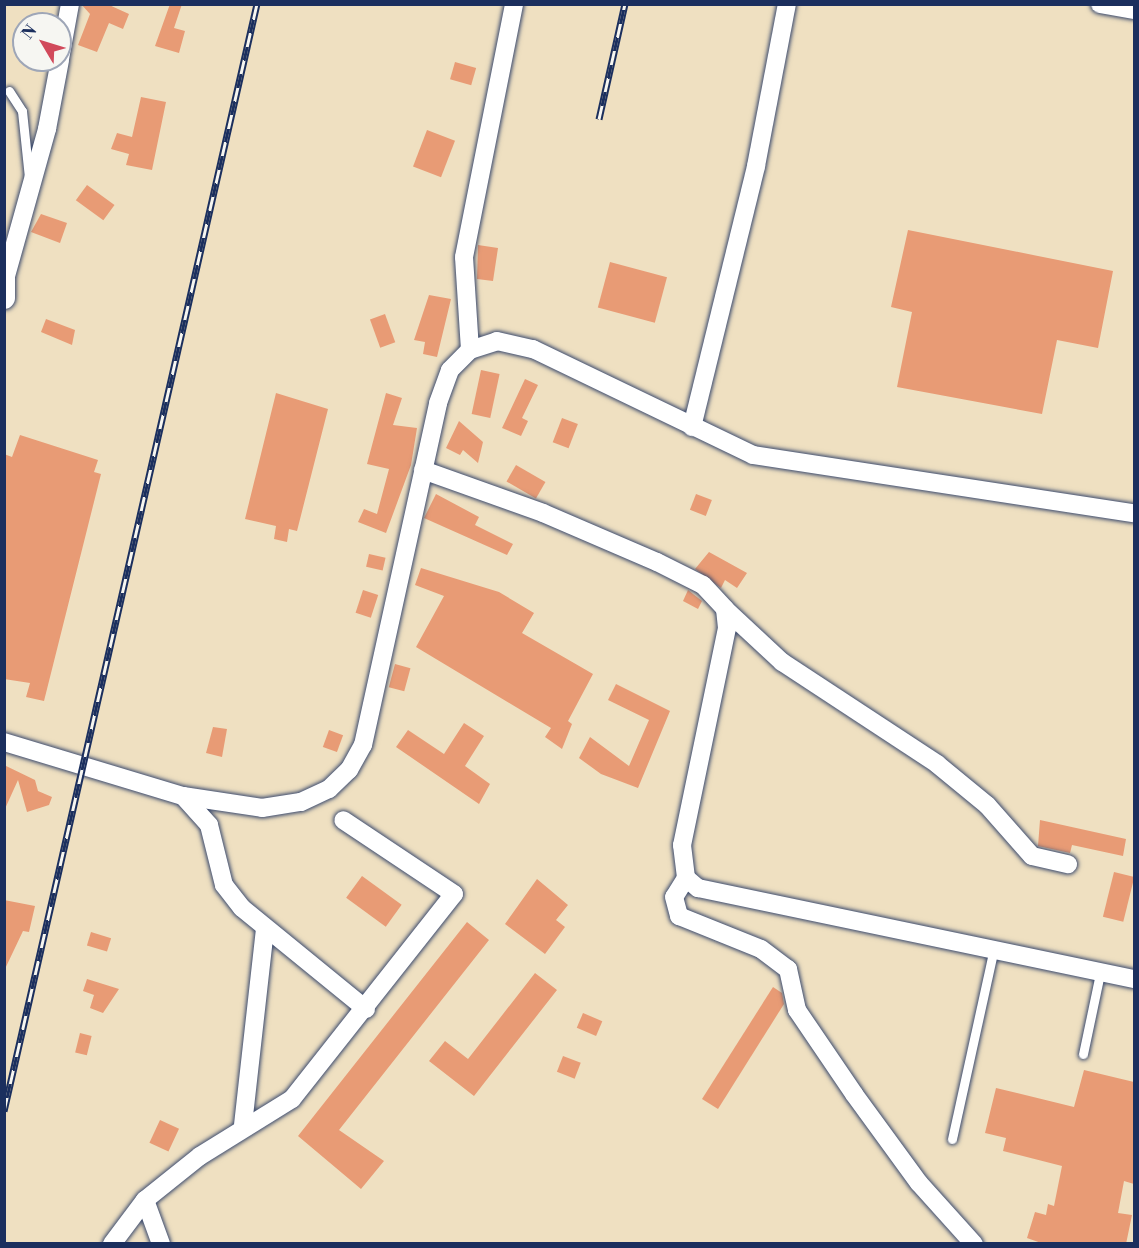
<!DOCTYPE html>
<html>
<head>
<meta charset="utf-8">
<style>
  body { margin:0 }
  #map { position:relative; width:1139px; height:1248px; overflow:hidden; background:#efe0c1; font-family:"Libre Bodoni",serif }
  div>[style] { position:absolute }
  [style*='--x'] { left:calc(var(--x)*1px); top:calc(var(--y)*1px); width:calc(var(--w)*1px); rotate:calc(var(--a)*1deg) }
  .building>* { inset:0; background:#e89b75; transform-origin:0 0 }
  .roads { filter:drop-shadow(0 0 2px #3b4a6d) drop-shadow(0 0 2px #3b4a6d) }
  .service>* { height:9px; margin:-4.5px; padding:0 4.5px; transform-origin:4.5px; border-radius:4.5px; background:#fff }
  .minor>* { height:18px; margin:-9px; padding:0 9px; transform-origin:9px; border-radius:9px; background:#fff }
  .tertiary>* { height:22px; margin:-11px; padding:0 11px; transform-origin:11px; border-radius:11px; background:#fff }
  .rail>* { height:7px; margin-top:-3.5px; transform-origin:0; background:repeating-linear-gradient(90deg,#f6f6f2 0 14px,#1b2f5e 0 28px); box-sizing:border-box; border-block:2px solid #1b2f5e }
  span { translate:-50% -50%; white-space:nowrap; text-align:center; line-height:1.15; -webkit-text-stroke:4.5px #f6f6f2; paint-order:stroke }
  .frame { position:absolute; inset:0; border:6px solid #1b2f5e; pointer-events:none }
  .north { position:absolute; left:12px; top:12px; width:60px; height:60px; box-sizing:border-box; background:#f6f6f2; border:2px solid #9ea6b7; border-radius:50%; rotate:308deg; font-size:16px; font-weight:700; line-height:24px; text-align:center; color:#1b2f5e }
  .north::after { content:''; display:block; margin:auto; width:21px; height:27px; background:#d1495b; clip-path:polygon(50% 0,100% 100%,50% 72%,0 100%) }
</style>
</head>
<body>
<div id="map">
  <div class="building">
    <div style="clip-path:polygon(81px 4px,107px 4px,129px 14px,123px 29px,109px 23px,97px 52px,78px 45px,90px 14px)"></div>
    <div style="clip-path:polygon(170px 4px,182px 4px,174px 28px,185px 31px,179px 53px,155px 46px)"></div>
    <div style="left:455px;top:62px;width:22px;height:18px;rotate:16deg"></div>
    <div style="clip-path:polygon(141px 97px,166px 102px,152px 170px,126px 165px,129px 154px,111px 149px,117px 133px,132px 137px)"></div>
    <div style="left:427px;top:130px;width:30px;height:39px;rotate:21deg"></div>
    <div style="left:87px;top:185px;width:34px;height:19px;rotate:36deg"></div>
    <div style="clip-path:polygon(41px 214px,67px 223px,60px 243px,31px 232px)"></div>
    <div style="clip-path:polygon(908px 230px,1113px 271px,1098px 348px,1057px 340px,1042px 414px,897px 387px,912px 312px,891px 307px)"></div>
    <div style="clip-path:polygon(478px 245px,498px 248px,493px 281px,477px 279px)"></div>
    <div style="left:610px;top:262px;width:59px;height:47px;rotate:15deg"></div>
    <div style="clip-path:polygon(429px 295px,451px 299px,437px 357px,423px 354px,425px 342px,414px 340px)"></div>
    <div style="left:385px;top:314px;width:30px;height:16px;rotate:70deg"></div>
    <div style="clip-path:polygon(46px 319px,75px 330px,72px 345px,41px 332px)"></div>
    <div style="left:481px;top:370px;width:19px;height:45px;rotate:12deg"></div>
    <div style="clip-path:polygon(525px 379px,538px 385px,522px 418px,528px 421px,521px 436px,502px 428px)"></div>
    <div style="clip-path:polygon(276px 393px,328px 409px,297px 531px,289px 529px,287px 542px,274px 539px,276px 526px,245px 519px)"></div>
    <div style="clip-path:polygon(386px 393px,402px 398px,393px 425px,417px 428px,411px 465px,386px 533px,358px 522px,364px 509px,377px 514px,389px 469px,367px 464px)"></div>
    <div style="left:562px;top:418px;width:17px;height:26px;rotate:21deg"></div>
    <div style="clip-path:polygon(459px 421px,483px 442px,478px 463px,463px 450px,460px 455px,446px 448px)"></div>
    <div style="clip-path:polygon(20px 435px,98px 460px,94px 472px,101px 474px,44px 701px,26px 697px,30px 683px,4px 679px,4px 454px,12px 457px)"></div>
    <div style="left:516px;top:465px;width:34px;height:19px;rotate:30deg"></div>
    <div style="clip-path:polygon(436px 494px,479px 517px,475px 525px,513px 544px,507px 555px,424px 518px)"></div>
    <div style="left:696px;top:494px;width:17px;height:17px;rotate:21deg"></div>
    <div style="clip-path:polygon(709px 552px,747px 573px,737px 588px,725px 580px,721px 588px,695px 569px)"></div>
    <div style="left:369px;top:554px;width:17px;height:13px;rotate:13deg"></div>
    <div style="clip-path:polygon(421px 568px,499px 592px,534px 613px,522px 633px,593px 674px,568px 721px,572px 724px,562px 749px,545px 737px,551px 728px,416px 647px,444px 596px,415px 585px)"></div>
    <div style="left:363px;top:590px;width:16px;height:24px;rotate:18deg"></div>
    <div style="clip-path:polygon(688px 590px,702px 601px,698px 609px,683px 601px)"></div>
    <div style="left:395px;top:664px;width:16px;height:24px;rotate:15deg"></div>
    <div style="clip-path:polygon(616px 684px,670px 711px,638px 788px,601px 774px,579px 758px,590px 737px,629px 766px,649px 720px,608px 700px)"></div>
    <div style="clip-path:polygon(464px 723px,484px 736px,465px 766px,490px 784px,479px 804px,396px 747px,408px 730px,444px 754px)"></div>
    <div style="clip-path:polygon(213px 727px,227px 729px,222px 757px,206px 753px)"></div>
    <div style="left:329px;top:730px;width:15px;height:18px;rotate:20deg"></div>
    <div style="clip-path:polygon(4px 765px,35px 780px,38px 791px,52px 797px,49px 805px,27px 812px,18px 780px,4px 811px)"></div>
    <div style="clip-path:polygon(1040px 820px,1126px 839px,1123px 856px,1072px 845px,1070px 853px,1038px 846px)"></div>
    <div style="left:1114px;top:872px;width:21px;height:46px;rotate:14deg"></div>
    <div style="left:362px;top:876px;width:49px;height:27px;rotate:36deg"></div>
    <div style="clip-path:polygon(537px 879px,568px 905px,556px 920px,565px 927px,545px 954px,505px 924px)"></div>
    <div style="clip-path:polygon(4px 900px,35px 906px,29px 932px,23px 931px,4px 971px)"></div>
    <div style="clip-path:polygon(467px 922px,489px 940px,339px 1130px,384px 1161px,361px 1189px,298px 1136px)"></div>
    <div style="left:91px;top:932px;width:21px;height:14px;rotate:17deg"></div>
    <div style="clip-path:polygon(535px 973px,557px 990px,474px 1096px,429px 1061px,445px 1041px,468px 1059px)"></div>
    <div style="clip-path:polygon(87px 979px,119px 989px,103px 1013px,90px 1008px,94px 995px,83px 991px)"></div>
    <div style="clip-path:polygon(773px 987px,782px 993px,784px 1004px,718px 1109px,702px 1099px)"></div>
    <div style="left:583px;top:1013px;width:21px;height:16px;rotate:23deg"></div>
    <div style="left:80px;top:1033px;width:12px;height:20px;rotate:14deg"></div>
    <div style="left:563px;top:1056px;width:19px;height:17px;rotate:21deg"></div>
    <div style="clip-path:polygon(1084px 1070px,1134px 1082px,1134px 1184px,1124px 1181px,1118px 1213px,1132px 1215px,1126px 1244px,1044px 1244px,1027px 1238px,1035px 1212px,1046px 1215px,1048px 1204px,1054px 1206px,1062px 1166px,1003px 1151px,1006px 1138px,985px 1133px,996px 1088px,1074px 1107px)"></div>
    <div style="left:160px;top:1120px;width:21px;height:25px;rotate:25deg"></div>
  </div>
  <div class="roads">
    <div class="service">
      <div style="--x:9;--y:91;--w:24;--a:57"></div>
      <div style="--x:22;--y:111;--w:67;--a:84"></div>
      <div style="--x:1083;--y:1054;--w:83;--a:-78.1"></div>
      <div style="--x:952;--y:1139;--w:196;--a:-77.6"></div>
    </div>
    <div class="minor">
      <div style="--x:1100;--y:4;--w:35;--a:10"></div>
      <div style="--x:60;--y:59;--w:56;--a:-79.7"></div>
      <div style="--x:6;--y:276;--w:153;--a:-74.4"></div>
      <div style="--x:47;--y:129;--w:70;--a:-79.3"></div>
      <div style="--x:470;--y:350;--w:93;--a:-93.7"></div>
      <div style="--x:464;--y:257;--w:258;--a:-78.8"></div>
      <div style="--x:692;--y:427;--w:269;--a:-76.2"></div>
      <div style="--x:756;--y:166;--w:165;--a:-79.2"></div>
      <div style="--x:423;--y:470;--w:127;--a:19.7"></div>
      <div style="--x:543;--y:513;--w:124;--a:23.3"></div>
      <div style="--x:657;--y:562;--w:51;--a:26.6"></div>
      <div style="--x:703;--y:585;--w:33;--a:47"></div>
      <div style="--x:725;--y:609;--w:19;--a:84"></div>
      <div style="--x:727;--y:628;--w:222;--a:101.7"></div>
      <div style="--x:682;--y:845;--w:33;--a:83"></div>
      <div style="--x:686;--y:878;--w:16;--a:40"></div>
      <div style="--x:698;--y:888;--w:445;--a:11.8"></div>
      <div style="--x:725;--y:609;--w:78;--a:42.9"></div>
      <div style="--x:782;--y:662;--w:186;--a:33.3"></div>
      <div style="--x:937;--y:764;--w:65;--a:39.4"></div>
      <div style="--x:987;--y:805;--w:68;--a:48.6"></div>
      <div style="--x:1032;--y:856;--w:37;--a:13"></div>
      <div style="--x:4;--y:742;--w:187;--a:16.8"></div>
      <div style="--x:183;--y:796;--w:80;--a:8.6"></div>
      <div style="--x:262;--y:808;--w:39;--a:-9"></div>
      <div style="--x:301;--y:802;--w:31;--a:-25"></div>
      <div style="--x:329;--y:789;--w:28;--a:-44"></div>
      <div style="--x:349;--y:770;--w:29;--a:-61"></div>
      <div style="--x:363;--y:745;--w:350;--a:-77.6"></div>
      <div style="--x:438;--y:403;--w:35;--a:-70"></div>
      <div style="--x:450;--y:370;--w:28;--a:-45"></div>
      <div style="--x:470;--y:350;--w:28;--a:-18"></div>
      <div style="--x:497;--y:341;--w:37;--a:13"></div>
      <div style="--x:533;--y:349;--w:244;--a:25.7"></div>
      <div style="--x:753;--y:455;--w:385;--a:8.7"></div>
      <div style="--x:183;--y:796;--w:39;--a:48"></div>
      <div style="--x:209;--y:825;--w:62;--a:76"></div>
      <div style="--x:224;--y:885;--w:29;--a:52"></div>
      <div style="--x:242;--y:908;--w:160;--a:39.2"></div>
      <div style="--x:686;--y:878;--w:22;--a:122"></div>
      <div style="--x:674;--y:897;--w:20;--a:75"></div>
      <div style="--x:679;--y:916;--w:88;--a:21.9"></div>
      <div style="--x:761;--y:949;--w:34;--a:37"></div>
      <div style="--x:788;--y:969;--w:42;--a:77.6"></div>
      <div style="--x:797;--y:1010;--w:102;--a:55.8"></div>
      <div style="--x:854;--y:1094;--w:110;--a:53.9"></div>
      <div style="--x:919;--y:1183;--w:82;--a:48"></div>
      <div style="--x:243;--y:1125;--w:198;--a:-83.6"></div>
      <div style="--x:145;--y:1200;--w:47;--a:70"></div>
      <div style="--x:112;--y:1244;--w:55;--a:-53.1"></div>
      <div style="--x:145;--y:1200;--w:70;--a:-38.7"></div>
      <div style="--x:200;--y:1156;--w:108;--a:-31.8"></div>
      <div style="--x:292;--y:1099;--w:261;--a:-51.7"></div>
      <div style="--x:454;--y:894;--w:133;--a:-146.3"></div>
    </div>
    <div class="tertiary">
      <div style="--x:4;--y:274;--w:24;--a:90"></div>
    </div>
  </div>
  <div class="rail">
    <div style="--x:599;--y:119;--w:118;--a:-77.3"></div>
    <div style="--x:4;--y:1111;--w:1136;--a:-77.13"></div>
  </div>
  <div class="frame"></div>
  <div class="north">N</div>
</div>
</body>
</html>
